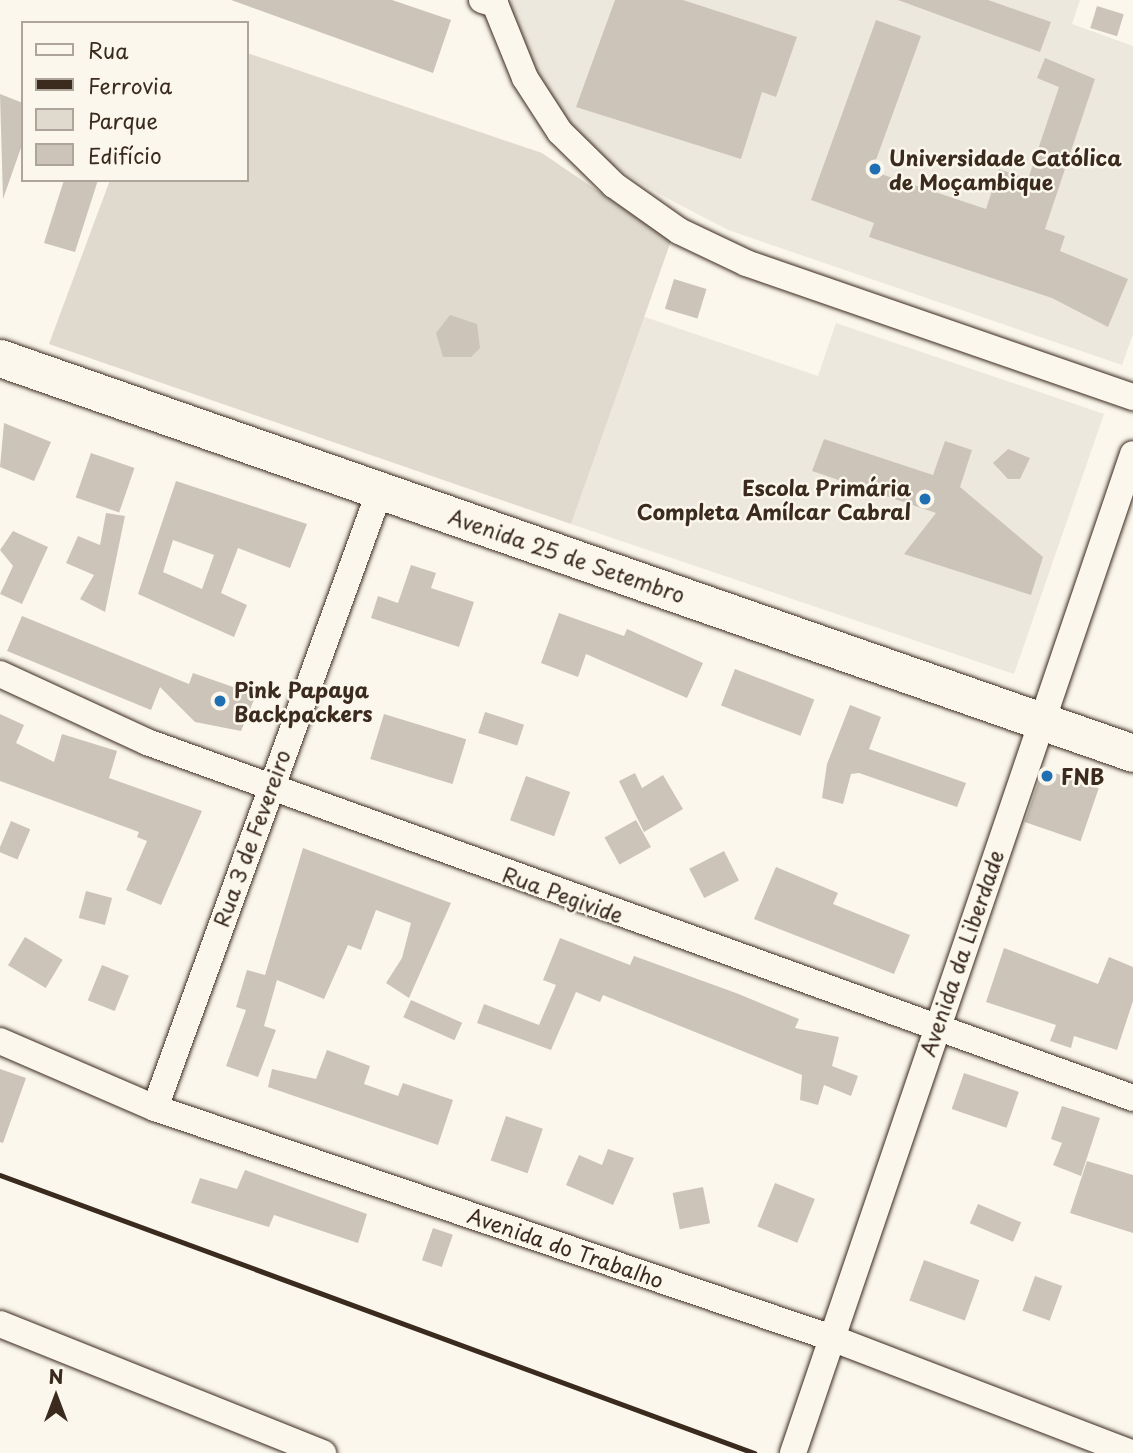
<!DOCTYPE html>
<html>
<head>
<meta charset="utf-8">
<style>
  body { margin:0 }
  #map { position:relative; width:1133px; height:1453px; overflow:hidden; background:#fbf7ec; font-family:"Playpen Sans",sans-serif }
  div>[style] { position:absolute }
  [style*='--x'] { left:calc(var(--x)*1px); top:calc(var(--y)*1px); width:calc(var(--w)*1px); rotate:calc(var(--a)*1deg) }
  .built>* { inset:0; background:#ede8dd }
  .green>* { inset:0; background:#dfd9ce }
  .building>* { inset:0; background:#ccc4b9; transform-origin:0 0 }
  .roads { filter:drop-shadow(0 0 2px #3b2a1e) drop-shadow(0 0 2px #3b2a1e) }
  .street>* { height:26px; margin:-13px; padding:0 13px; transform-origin:13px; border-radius:13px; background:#fbf7ec }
  .secondary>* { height:37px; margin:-18.5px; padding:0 18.5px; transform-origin:18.5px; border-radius:18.5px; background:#fbf7ec }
  .rail>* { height:5px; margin:-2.5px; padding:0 2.5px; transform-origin:2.5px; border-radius:2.5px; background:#3b2a1e }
  .dots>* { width:19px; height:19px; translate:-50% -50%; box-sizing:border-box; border:4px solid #fbf7ec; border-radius:50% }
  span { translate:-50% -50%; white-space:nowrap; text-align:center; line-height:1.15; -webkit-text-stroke:5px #fbf7ec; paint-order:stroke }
  .poi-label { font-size:21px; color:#3b2a1e; font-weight:700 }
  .left { translate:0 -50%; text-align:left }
  .right { translate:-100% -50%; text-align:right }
  .street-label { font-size:21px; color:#3b2a1e }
  .legend { position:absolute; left:21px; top:21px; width:228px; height:161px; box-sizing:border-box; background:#fbf7ec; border:2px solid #aea59a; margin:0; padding:9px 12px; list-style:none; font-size:21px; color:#3b2a1e }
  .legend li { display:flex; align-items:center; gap:14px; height:35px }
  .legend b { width:35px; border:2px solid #aea59a }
  .north { position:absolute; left:21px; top:1362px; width:70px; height:70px; -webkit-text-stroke:5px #fbf7ec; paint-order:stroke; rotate:0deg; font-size:19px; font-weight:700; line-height:28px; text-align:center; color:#3b2a1e }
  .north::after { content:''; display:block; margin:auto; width:24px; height:32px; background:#3b2a1e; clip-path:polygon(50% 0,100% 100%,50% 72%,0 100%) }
</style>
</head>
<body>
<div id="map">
  <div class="built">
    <div style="clip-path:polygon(512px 0,1080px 0,1072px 24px,1133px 46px,1133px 334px,1122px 365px,728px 230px,659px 194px,576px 143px,540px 90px,507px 17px)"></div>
    <div style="clip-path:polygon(642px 316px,818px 376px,836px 323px,1104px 414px,1014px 674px,571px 524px)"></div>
  </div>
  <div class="green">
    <div style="clip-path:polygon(247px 53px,542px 153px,671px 241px,571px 524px,49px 344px,110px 180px,247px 180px)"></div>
  </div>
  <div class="building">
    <div style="clip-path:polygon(231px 0,392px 0,451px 20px,433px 73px)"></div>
    <div style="clip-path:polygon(615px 0,683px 0,797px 37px,776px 97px,762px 92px,741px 159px,576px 107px)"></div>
    <div style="clip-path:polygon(898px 0,988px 0,1051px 22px,1040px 52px)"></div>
    <div style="left:1097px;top:6px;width:28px;height:23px;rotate:17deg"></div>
    <div style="clip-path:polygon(876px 20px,921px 36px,872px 171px,986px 209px,999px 169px,1028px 179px,1059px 87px,1037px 78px,1045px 58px,1095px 79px,1045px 229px,1065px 236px,1060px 251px,1128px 279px,1108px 327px,1052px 298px,869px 237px,874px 223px,811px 200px)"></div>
    <div style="clip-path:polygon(0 94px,23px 103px,23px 142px,3px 199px)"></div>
    <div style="clip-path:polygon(64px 180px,98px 180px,75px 252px,44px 243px)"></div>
    <div style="left:674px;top:279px;width:34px;height:31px;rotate:17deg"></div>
    <div style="clip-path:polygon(450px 315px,477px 324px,480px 348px,471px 357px,443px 357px,436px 333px)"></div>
    <div style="clip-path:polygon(4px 423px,51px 442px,34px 481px,0 467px)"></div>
    <div style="clip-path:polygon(824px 439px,933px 475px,945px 441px,972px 450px,960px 487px,1043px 557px,1031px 595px,904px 554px,936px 513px,812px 471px)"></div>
    <div style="clip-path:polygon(1008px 449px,1030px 458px,1020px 479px,1008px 479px,993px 463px)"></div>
    <div style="left:91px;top:453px;width:46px;height:47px;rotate:19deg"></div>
    <div style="clip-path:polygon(evenodd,176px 481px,307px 524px,290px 568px,238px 548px,221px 593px,247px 605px,234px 637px,138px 594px,176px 481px,173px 540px,214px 555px,202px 589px,163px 572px,173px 540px)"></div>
    <div style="clip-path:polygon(106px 513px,125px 516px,105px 612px,80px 599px,94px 575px,66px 563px,78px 536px,100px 545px)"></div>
    <div style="clip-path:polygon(13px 531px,48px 547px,22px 604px,0 594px,13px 566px,0 550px)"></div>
    <div style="clip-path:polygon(411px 565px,436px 573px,431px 588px,474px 602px,459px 647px,371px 618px,378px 596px,398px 603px)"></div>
    <div style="clip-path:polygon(559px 613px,624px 636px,627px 629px,703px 663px,687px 698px,586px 654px,578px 677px,541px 663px)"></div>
    <div style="clip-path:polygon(22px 616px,189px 684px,193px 673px,256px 695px,241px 731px,195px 722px,160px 687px,151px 710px,7px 651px)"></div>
    <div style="left:735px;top:669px;width:85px;height:39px;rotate:21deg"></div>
    <div style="clip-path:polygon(850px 705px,881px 717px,869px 749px,966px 783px,957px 807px,859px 773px,851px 774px,843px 804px,822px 798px,827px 764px)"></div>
    <div style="left:485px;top:712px;width:41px;height:22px;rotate:18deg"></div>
    <div style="clip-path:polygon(0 714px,24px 725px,16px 743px,54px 762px,62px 734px,117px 751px,109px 778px,202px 811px,161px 905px,126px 890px,147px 841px,137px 837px,139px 832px,0 781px)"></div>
    <div style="left:384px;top:714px;width:86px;height:47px;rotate:17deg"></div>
    <div style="left:1043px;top:769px;width:59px;height:56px;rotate:19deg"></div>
    <div style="clip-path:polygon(635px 773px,642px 788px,663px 775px,683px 809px,644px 832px,619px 781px)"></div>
    <div style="left:526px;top:776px;width:47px;height:47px;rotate:20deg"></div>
    <div style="left:636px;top:820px;width:31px;height:36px;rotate:61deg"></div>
    <div style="left:11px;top:821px;width:21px;height:33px;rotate:23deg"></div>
    <div style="clip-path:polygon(303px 848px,451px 903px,409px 998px,386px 983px,402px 958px,411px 923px,376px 910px,361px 950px,348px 945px,324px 999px,277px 980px,264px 1026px,276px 1030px,258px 1077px,226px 1066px,246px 1010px,236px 1007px,247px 970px,265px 975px)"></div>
    <div style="left:724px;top:851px;width:33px;height:39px;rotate:63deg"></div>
    <div style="clip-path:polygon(776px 867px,838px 893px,833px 904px,910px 935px,894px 974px,754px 919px)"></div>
    <div style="left:86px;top:891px;width:27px;height:28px;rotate:15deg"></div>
    <div style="left:25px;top:937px;width:44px;height:33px;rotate:31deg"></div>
    <div style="clip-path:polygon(560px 938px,630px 965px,634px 956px,736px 993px,799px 1019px,795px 1028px,839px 1037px,832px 1066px,858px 1076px,851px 1096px,824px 1085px,818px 1105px,800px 1100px,802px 1075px,603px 995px,600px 1002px,576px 992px,551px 1050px,477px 1023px,484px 1004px,539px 1025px,556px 985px,543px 980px)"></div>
    <div style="clip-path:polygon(1004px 948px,1098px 984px,1109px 957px,1133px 967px,1133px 1001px,1117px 1050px,1074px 1036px,1071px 1048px,1050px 1041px,1056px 1025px,986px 1002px)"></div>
    <div style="left:102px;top:965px;width:29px;height:38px;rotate:22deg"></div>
    <div style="left:411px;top:1000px;width:56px;height:19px;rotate:24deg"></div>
    <div style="clip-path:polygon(327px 1050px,370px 1066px,364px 1084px,398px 1096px,403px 1083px,453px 1100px,438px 1145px,268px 1087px,272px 1069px,316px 1079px)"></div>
    <div style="clip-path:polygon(0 1069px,26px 1078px,3px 1143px,0 1142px)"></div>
    <div style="left:964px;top:1073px;width:58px;height:38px;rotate:19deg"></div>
    <div style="clip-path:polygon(1062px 1106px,1100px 1118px,1081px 1176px,1053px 1165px,1062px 1143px,1051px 1139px)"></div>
    <div style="left:506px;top:1116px;width:39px;height:47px;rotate:19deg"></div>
    <div style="clip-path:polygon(608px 1149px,634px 1158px,613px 1205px,566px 1185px,579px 1155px,602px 1165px)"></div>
    <div style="clip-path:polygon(1087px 1161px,1133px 1175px,1133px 1233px,1070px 1213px)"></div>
    <div style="clip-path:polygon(245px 1170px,367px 1214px,358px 1243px,274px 1215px,269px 1227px,191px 1203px,200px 1178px,237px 1189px)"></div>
    <div style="left:775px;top:1183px;width:43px;height:47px;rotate:22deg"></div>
    <div style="left:703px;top:1187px;width:37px;height:31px;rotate:79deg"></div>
    <div style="left:978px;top:1204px;width:47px;height:21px;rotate:23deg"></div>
    <div style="left:433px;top:1228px;width:21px;height:34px;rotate:19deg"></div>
    <div style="left:924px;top:1260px;width:59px;height:43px;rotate:20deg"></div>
    <div style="left:1035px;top:1276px;width:29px;height:37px;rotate:20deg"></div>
  </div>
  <div class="roads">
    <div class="street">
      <div style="--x:482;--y:0;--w:14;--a:17"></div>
      <div style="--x:495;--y:4;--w:80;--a:67.9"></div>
      <div style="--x:525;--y:78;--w:64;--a:57.1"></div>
      <div style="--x:560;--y:132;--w:76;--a:44.5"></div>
      <div style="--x:614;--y:185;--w:80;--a:35.3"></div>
      <div style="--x:679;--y:231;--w:74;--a:25.5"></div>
      <div style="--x:746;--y:263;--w:410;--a:19.1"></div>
      <div style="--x:0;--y:674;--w:162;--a:24.8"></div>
      <div style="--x:147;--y:742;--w:1048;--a:19.85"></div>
      <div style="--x:0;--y:1041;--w:169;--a:23.4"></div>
      <div style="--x:155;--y:1108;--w:712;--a:18.77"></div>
      <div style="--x:829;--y:1337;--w:324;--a:21"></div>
      <div style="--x:155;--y:1108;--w:658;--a:-69.99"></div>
      <div style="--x:0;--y:1324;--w:348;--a:21.8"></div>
      <div style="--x:793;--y:1453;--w:1055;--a:-71.2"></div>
    </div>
    <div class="secondary">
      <div style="--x:0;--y:358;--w:1200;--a:19.22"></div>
    </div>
  </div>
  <div class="rail">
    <div style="--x:0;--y:1175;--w:804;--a:20.24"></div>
  </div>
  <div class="dots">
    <div style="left:875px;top:169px;background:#1f6fb2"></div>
    <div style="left:925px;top:499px;background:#1f6fb2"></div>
    <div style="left:220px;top:701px;background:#1f6fb2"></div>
    <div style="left:1047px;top:776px;background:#1f6fb2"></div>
  </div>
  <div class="poi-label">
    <span class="left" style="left:889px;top:169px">Universidade Católica<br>de Moçambique</span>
    <span class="right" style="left:911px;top:499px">Escola Primária<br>Completa Amílcar Cabral</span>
    <span class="left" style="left:234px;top:701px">Pink Papaya<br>Backpackers</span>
    <span class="left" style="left:1061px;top:776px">FNB</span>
  </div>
  <div class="street-label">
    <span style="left:567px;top:555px;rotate:19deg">Avenida 25 de Setembro</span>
    <span style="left:251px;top:838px;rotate:-70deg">Rua 3 de Fevereiro</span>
    <span style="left:563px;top:894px;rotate:20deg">Rua Pegivide</span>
    <span style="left:961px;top:953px;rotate:-71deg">Avenida da Liberdade</span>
    <span style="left:566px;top:1247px;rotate:19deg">Avenida do Trabalho</span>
  </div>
  <ul class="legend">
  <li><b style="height:9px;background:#fbf7ec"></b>Rua</li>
  <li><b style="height:9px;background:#3b2a1e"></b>Ferrovia</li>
  <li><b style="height:19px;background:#dfd9ce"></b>Parque</li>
  <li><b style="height:19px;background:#ccc4b9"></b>Edifício</li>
  </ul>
  <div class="north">N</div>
</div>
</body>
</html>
